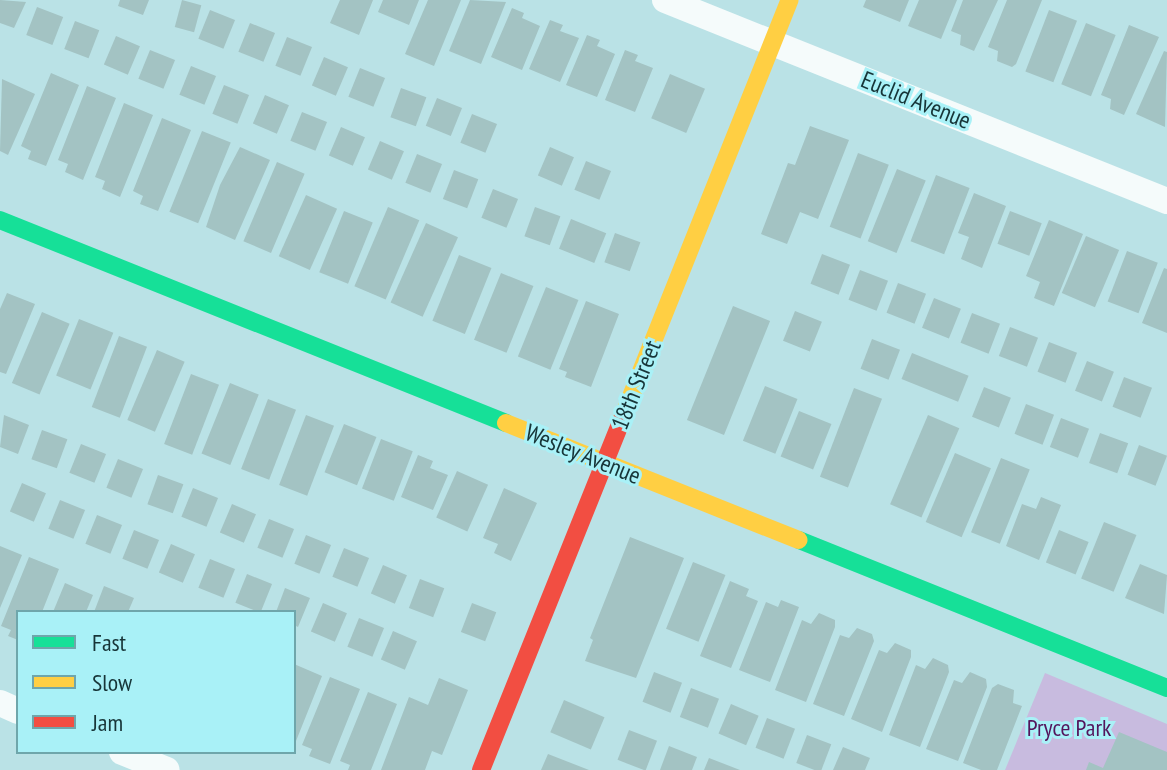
<!DOCTYPE html>
<html>
<head>
<meta charset="utf-8">
<style>
  body { margin:0 }
  #map { position:relative; width:1167px; height:770px; overflow:hidden; background:#bae2e6; font-family:"PT Sans Narrow",sans-serif }
  div>[style] { position:absolute }
  [style*='--x'] { left:calc(var(--x)*1px); top:calc(var(--y)*1px); width:calc(var(--w)*1px); rotate:calc(var(--a)*1deg) }
  .green>* { inset:0; background:#c8bbdf }
  .building>* { inset:0; background:#a3c3c3; transform-origin:0 0 }
  .street>* { height:26px; margin:-13px; padding:0 13px; transform-origin:13px; border-radius:13px; background:#f5fbfb }
  .fast>* { height:18px; margin:-9px; padding:0 9px; transform-origin:9px; border-radius:9px; background:#16e098 }
  .slow>* { height:18px; margin:-9px; padding:0 9px; transform-origin:9px; border-radius:9px; background:#ffcf43 }
  .jam>* { height:18px; margin:-9px; padding:0 9px; transform-origin:9px; border-radius:9px; background:#f24e42 }
  span { translate:-50% -50%; white-space:nowrap; text-align:center; line-height:1.15; -webkit-text-stroke:6px #a9f1f7; paint-order:stroke }
  .street-label { font-size:24px; color:#173538 }
  .park-label { font-size:24px; color:#54155c }
  .legend { position:absolute; left:16px; top:610px; width:280px; height:144px; box-sizing:border-box; background:#a9f1f7; border:2px solid #6fa6ab; margin:0; padding:10px 14px; list-style:none; font-size:24px; color:#173538 }
  .legend li { display:flex; align-items:center; gap:16px; height:40px }
  .legend b { width:40px; border:2px solid #6fa6ab }
</style>
</head>
<body>
<div id="map">
  <div class="green">
    <div style="clip-path:polygon(1045px 673px,1167px 724px,1167px 770px,1005px 770px)"></div>
  </div>
  <div class="building">
    <div style="clip-path:polygon(0 0,26px 2px,14px 28px,0 23px)"></div>
    <div style="clip-path:polygon(120px 0,149px 0,143px 15px,118px 6px)"></div>
    <div style="left:182px;top:0;width:20px;height:28px;rotate:15deg"></div>
    <div style="clip-path:polygon(340px 0,373px 0,359px 35px,330px 23px)"></div>
    <div style="clip-path:polygon(383px 0,419px 0,409px 25px,378px 12px)"></div>
    <div style="clip-path:polygon(428px 0,461px 0,434px 66px,405px 54px)"></div>
    <div style="clip-path:polygon(470px 0,506px 2px,481px 64px,449px 51px)"></div>
    <div style="clip-path:polygon(866px 0,909px 0,900px 22px,863px 7px)"></div>
    <div style="clip-path:polygon(919px 0,957px 0,941px 39px,908px 26px)"></div>
    <div style="clip-path:polygon(963px 0,998px 0,974px 51px,960px 45px,961px 35px,951px 31px)"></div>
    <div style="clip-path:polygon(1007px 0,1042px 0,1016px 64px,1012px 67px,997px 61px,998px 51px,988px 47px)"></div>
    <div style="left:37px;top:7px;width:28px;height:30px;rotate:21deg"></div>
    <div style="clip-path:polygon(512px 8px,524px 13px,522px 18px,540px 26px,522px 70px,491px 57px)"></div>
    <div style="left:210px;top:10px;width:27px;height:31px;rotate:22deg"></div>
    <div style="left:1049px;top:10px;width:30px;height:66px;rotate:21deg"></div>
    <div style="clip-path:polygon(550px 20px,563px 25px,560px 31px,579px 38px,560px 82px,529px 69px)"></div>
    <div style="left:75px;top:21px;width:26px;height:30px;rotate:21deg"></div>
    <div style="left:250px;top:23px;width:27px;height:31px;rotate:22deg"></div>
    <div style="left:1086px;top:23px;width:32px;height:66px;rotate:22deg"></div>
    <div style="clip-path:polygon(1129px 25px,1159px 37px,1124px 115px,1110px 109px,1111px 99px,1101px 95px)"></div>
    <div style="clip-path:polygon(587px 35px,600px 40px,597px 46px,615px 54px,597px 97px,566px 85px)"></div>
    <div style="left:116px;top:36px;width:26px;height:31px;rotate:23deg"></div>
    <div style="left:287px;top:37px;width:27px;height:31px;rotate:22deg"></div>
    <div style="left:150px;top:50px;width:27px;height:31px;rotate:22deg"></div>
    <div style="clip-path:polygon(625px 50px,638px 55px,635px 61px,653px 68px,635px 112px,605px 100px)"></div>
    <div style="clip-path:polygon(1164px 51px,1167px 52px,1165px 127px,1136px 114px)"></div>
    <div style="left:324px;top:57px;width:26px;height:31px;rotate:23deg"></div>
    <div style="left:191px;top:66px;width:27px;height:31px;rotate:22deg"></div>
    <div style="left:360px;top:68px;width:27px;height:31px;rotate:22deg"></div>
    <div style="clip-path:polygon(51px 73px,79px 85px,46px 166px,28px 159px,31px 151px,21px 146px)"></div>
    <div style="left:670px;top:74px;width:38px;height:48px;rotate:23deg"></div>
    <div style="clip-path:polygon(2px 79px,35px 94px,8px 155px,0 151px)"></div>
    <div style="left:224px;top:85px;width:27px;height:31px;rotate:22deg"></div>
    <div style="clip-path:polygon(87px 86px,116px 98px,83px 180px,65px 172px,68px 164px,58px 160px)"></div>
    <div style="left:401px;top:88px;width:27px;height:31px;rotate:20deg"></div>
    <div style="left:265px;top:95px;width:26px;height:31px;rotate:23deg"></div>
    <div style="left:437px;top:98px;width:27px;height:30px;rotate:22deg"></div>
    <div style="clip-path:polygon(124px 103px,153px 115px,120px 197px,102px 189px,105px 181px,95px 177px)"></div>
    <div style="left:302px;top:112px;width:27px;height:31px;rotate:22deg"></div>
    <div style="left:472px;top:114px;width:27px;height:31px;rotate:22deg"></div>
    <div style="clip-path:polygon(162px 118px,191px 130px,158px 211px,140px 204px,143px 196px,133px 191px)"></div>
    <div style="clip-path:polygon(810px 126px,849px 140px,818px 219px,800px 212px,787px 244px,761px 234px,788px 163px,795px 165px)"></div>
    <div style="left:341px;top:127px;width:26px;height:31px;rotate:23deg"></div>
    <div style="left:202px;top:131px;width:31px;height:87px;rotate:22deg"></div>
    <div style="left:380px;top:141px;width:26px;height:31px;rotate:23deg"></div>
    <div style="clip-path:polygon(240px 147px,270px 160px,235px 240px,206px 227px,220px 185px)"></div>
    <div style="left:550px;top:147px;width:26px;height:31px;rotate:23deg"></div>
    <div style="left:858px;top:153px;width:33px;height:79px;rotate:21deg"></div>
    <div style="left:417px;top:154px;width:27px;height:31px;rotate:22deg"></div>
    <div style="left:586px;top:161px;width:27px;height:31px;rotate:22deg"></div>
    <div style="left:277px;top:162px;width:30px;height:86px;rotate:23deg"></div>
    <div style="left:897px;top:169px;width:31px;height:78px;rotate:22deg"></div>
    <div style="left:454px;top:170px;width:26px;height:31px;rotate:21deg"></div>
    <div style="left:936px;top:175px;width:36px;height:71px;rotate:21deg"></div>
    <div style="left:493px;top:189px;width:27px;height:31px;rotate:22deg"></div>
    <div style="clip-path:polygon(974px 193px,1006px 206px,982px 268px,961px 259px,969px 237px,958px 233px)"></div>
    <div style="left:306px;top:195px;width:34px;height:67px;rotate:24deg"></div>
    <div style="left:388px;top:207px;width:34px;height:86px;rotate:23deg"></div>
    <div style="left:535px;top:207px;width:27px;height:31px;rotate:20deg"></div>
    <div style="left:344px;top:211px;width:31px;height:66px;rotate:22deg"></div>
    <div style="left:1010px;top:211px;width:34px;height:35px;rotate:21deg"></div>
    <div style="left:571px;top:219px;width:38px;height:32px;rotate:22deg"></div>
    <div style="clip-path:polygon(1049px 220px,1083px 234px,1054px 306px,1034px 298px,1040px 282px,1026px 276px)"></div>
    <div style="left:426px;top:223px;width:35px;height:87px;rotate:24deg"></div>
    <div style="left:615px;top:233px;width:27px;height:31px;rotate:20deg"></div>
    <div style="left:1086px;top:236px;width:36px;height:62px;rotate:23deg"></div>
    <div style="left:1127px;top:251px;width:33px;height:54px;rotate:21deg"></div>
    <div style="left:822px;top:254px;width:30px;height:32px;rotate:21deg"></div>
    <div style="left:459px;top:255px;width:35px;height:71px;rotate:22deg"></div>
    <div style="clip-path:polygon(1164px 268px,1167px 269px,1167px 333px,1142px 323px)"></div>
    <div style="left:860px;top:270px;width:30px;height:32px;rotate:21deg"></div>
    <div style="left:501px;top:273px;width:35px;height:72px;rotate:22deg"></div>
    <div style="left:898px;top:283px;width:30px;height:32px;rotate:21deg"></div>
    <div style="left:546px;top:287px;width:35px;height:75px;rotate:22deg"></div>
    <div style="clip-path:polygon(7px 293px,35px 304px,6px 374px,0 372px,0 309px)"></div>
    <div style="left:934px;top:298px;width:29px;height:32px;rotate:22deg"></div>
    <div style="clip-path:polygon(586px 301px,619px 314px,591px 387px,565px 377px,567px 372px,559px 369px)"></div>
    <div style="left:733px;top:306px;width:40px;height:123px;rotate:22deg"></div>
    <div style="left:795px;top:311px;width:29px;height:32px;rotate:22deg"></div>
    <div style="left:42px;top:312px;width:30px;height:77px;rotate:23deg"></div>
    <div style="left:972px;top:313px;width:30px;height:32px;rotate:21deg"></div>
    <div style="left:79px;top:319px;width:37px;height:61px;rotate:22deg"></div>
    <div style="left:1010px;top:327px;width:30px;height:31px;rotate:21deg"></div>
    <div style="left:119px;top:336px;width:30px;height:76px;rotate:21deg"></div>
    <div style="left:872px;top:339px;width:30px;height:32px;rotate:21deg"></div>
    <div style="left:1049px;top:342px;width:30px;height:32px;rotate:21deg"></div>
    <div style="left:157px;top:350px;width:30px;height:76px;rotate:23deg"></div>
    <div style="left:912px;top:353px;width:61px;height:28px;rotate:22deg"></div>
    <div style="left:1087px;top:361px;width:29px;height:32px;rotate:22deg"></div>
    <div style="left:191px;top:374px;width:30px;height:75px;rotate:21deg"></div>
    <div style="left:1124px;top:377px;width:30px;height:32px;rotate:21deg"></div>
    <div style="left:230px;top:383px;width:31px;height:76px;rotate:22deg"></div>
    <div style="left:765px;top:386px;width:35px;height:59px;rotate:22deg"></div>
    <div style="left:984px;top:387px;width:29px;height:32px;rotate:22deg"></div>
    <div style="left:854px;top:388px;width:30px;height:95px;rotate:21deg"></div>
    <div style="left:268px;top:399px;width:30px;height:75px;rotate:21deg"></div>
    <div style="left:1026px;top:404px;width:30px;height:32px;rotate:21deg"></div>
    <div style="left:799px;top:411px;width:35px;height:49px;rotate:22deg"></div>
    <div style="clip-path:polygon(4px 415px,29px 425px,18px 454px,0 447px)"></div>
    <div style="left:306px;top:415px;width:30px;height:75px;rotate:21deg"></div>
    <div style="left:928px;top:415px;width:34px;height:97px;rotate:23deg"></div>
    <div style="left:1061px;top:418px;width:30px;height:31px;rotate:21deg"></div>
    <div style="left:344px;top:424px;width:35px;height:52px;rotate:22deg"></div>
    <div style="left:42px;top:430px;width:27px;height:31px;rotate:20deg"></div>
    <div style="left:1100px;top:433px;width:30px;height:32px;rotate:20deg"></div>
    <div style="left:381px;top:439px;width:34px;height:53px;rotate:21deg"></div>
    <div style="left:81px;top:444px;width:27px;height:31px;rotate:22deg"></div>
    <div style="left:1139px;top:445px;width:30px;height:32px;rotate:21deg"></div>
    <div style="left:955px;top:453px;width:39px;height:75px;rotate:23deg"></div>
    <div style="clip-path:polygon(418px 455px,433px 461px,430px 468px,448px 475px,433px 510px,401px 497px)"></div>
    <div style="left:1001px;top:458px;width:31px;height:80px;rotate:22deg"></div>
    <div style="left:118px;top:459px;width:27px;height:31px;rotate:22deg"></div>
    <div style="left:457px;top:471px;width:34px;height:51px;rotate:24deg"></div>
    <div style="left:158px;top:475px;width:27px;height:31px;rotate:20deg"></div>
    <div style="left:22px;top:483px;width:26px;height:31px;rotate:23deg"></div>
    <div style="left:193px;top:488px;width:27px;height:31px;rotate:22deg"></div>
    <div style="clip-path:polygon(504px 488px,537px 503px,511px 561px,494px 553px,498px 544px,483px 538px)"></div>
    <div style="clip-path:polygon(1041px 497px,1061px 505px,1039px 560px,1006px 546px,1022px 504px,1036px 509px)"></div>
    <div style="left:60px;top:500px;width:27px;height:31px;rotate:22deg"></div>
    <div style="left:232px;top:504px;width:26px;height:31px;rotate:23deg"></div>
    <div style="left:97px;top:515px;width:27px;height:31px;rotate:22deg"></div>
    <div style="left:269px;top:519px;width:27px;height:31px;rotate:22deg"></div>
    <div style="left:1104px;top:522px;width:35px;height:61px;rotate:22deg"></div>
    <div style="left:134px;top:530px;width:27px;height:31px;rotate:22deg"></div>
    <div style="left:1059px;top:530px;width:32px;height:35px;rotate:22deg"></div>
    <div style="left:306px;top:535px;width:27px;height:31px;rotate:22deg"></div>
    <div style="clip-path:polygon(630px 537px,684px 558px,636px 678px,585px 661px,593px 640px,590px 638px)"></div>
    <div style="left:171px;top:544px;width:26px;height:31px;rotate:23deg"></div>
    <div style="clip-path:polygon(0 546px,22px 555px,0 608px)"></div>
    <div style="left:344px;top:548px;width:27px;height:31px;rotate:22deg"></div>
    <div style="clip-path:polygon(29px 557px,59px 569px,42px 612px,18px 612px,18px 640px,8px 636px,11px 630px,1px 626px)"></div>
    <div style="left:210px;top:559px;width:27px;height:31px;rotate:22deg"></div>
    <div style="left:693px;top:562px;width:35px;height:72px;rotate:22deg"></div>
    <div style="clip-path:polygon(1140px 564px,1167px 575px,1164px 614px,1125px 598px)"></div>
    <div style="left:383px;top:565px;width:26px;height:31px;rotate:23deg"></div>
    <div style="left:247px;top:574px;width:27px;height:31px;rotate:22deg"></div>
    <div style="left:420px;top:579px;width:26px;height:31px;rotate:21deg"></div>
    <div style="clip-path:polygon(730px 581px,749px 589px,746px 596px,758px 601px,731px 668px,700px 656px)"></div>
    <div style="clip-path:polygon(65px 583px,93px 595px,86px 612px,53px 612px)"></div>
    <div style="clip-path:polygon(104px 586px,134px 598px,128px 612px,94px 612px)"></div>
    <div style="clip-path:polygon(285px 588px,310px 598px,298px 627px,294px 625px,294px 612px,276px 612px)"></div>
    <div style="clip-path:polygon(781px 600px,799px 607px,770px 682px,739px 670px,766px 602px,778px 607px)"></div>
    <div style="left:323px;top:603px;width:26px;height:31px;rotate:23deg"></div>
    <div style="left:472px;top:603px;width:26px;height:31px;rotate:21deg"></div>
    <div style="clip-path:polygon(819px 613px,835px 620px,835px 627px,806px 702px,775px 690px,802px 620px,811px 624px)"></div>
    <div style="left:359px;top:618px;width:27px;height:31px;rotate:22deg"></div>
    <div style="clip-path:polygon(857px 628px,872px 634px,874px 641px,844px 716px,813px 704px,840px 635px,849px 638px)"></div>
    <div style="left:393px;top:631px;width:26px;height:31px;rotate:23deg"></div>
    <div style="clip-path:polygon(895px 643px,911px 650px,911px 657px,882px 732px,851px 719px,879px 650px,887px 653px)"></div>
    <div style="clip-path:polygon(933px 658px,948px 665px,949px 672px,920px 747px,889px 735px,916px 665px,925px 669px)"></div>
    <div style="clip-path:polygon(294px 664px,322px 676px,294px 746px)"></div>
    <div style="left:654px;top:672px;width:30px;height:32px;rotate:21deg"></div>
    <div style="clip-path:polygon(970px 672px,986px 679px,987px 687px,958px 761px,926px 749px,954px 680px,962px 683px)"></div>
    <div style="clip-path:polygon(330px 677px,360px 689px,330px 764px,309px 756px,312px 749px,302px 745px)"></div>
    <div style="clip-path:polygon(439px 678px,468px 690px,442px 755px,432px 751px,425px 770px,381px 770px,409px 697px,428px 705px)"></div>
    <div style="clip-path:polygon(998px 684px,1014px 690px,1013px 703px,1022px 706px,997px 770px,981px 770px,963px 763px,992px 688px)"></div>
    <div style="left:691px;top:688px;width:30px;height:31px;rotate:21deg"></div>
    <div style="clip-path:polygon(368px 692px,397px 704px,371px 770px,348px 770px,350px 765px,340px 761px)"></div>
    <div style="left:564px;top:700px;width:44px;height:35px;rotate:23deg"></div>
    <div style="left:731px;top:704px;width:30px;height:32px;rotate:23deg"></div>
    <div style="left:767px;top:718px;width:30px;height:32px;rotate:21deg"></div>
    <div style="left:629px;top:730px;width:30px;height:32px;rotate:21deg"></div>
    <div style="clip-path:polygon(1119px 732px,1167px 752px,1167px 770px,1086px 770px,1089px 762px,1103px 768px)"></div>
    <div style="left:807px;top:735px;width:26px;height:30px;rotate:21deg"></div>
    <div style="clip-path:polygon(669px 746px,697px 757px,692px 770px,660px 770px)"></div>
    <div style="clip-path:polygon(843px 747px,870px 758px,865px 770px,833px 770px)"></div>
    <div style="clip-path:polygon(548px 754px,589px 770px,541px 770px)"></div>
    <div style="clip-path:polygon(709px 758px,740px 770px,704px 770px)"></div>
  </div>
  <div class="street">
    <div style="--x:665;--y:0;--w:541;--a:21.82"></div>
    <div style="--x:0;--y:703;--w:20;--a:24"></div>
    <div style="--x:122;--y:752;--w:48;--a:21.8"></div>
  </div>
  <div class="fast">
    <div style="--x:0;--y:220;--w:545;--a:21.86"></div>
    <div style="--x:799;--y:540;--w:397;--a:21.9"></div>
  </div>
  <div class="slow">
    <div style="--x:622;--y:419;--w:451;--a:-68.2"></div>
    <div style="--x:506;--y:423;--w:315;--a:21.8"></div>
  </div>
  <div class="jam">
    <div style="--x:481;--y:770;--w:378;--a:-68.1"></div>
  </div>
  <div class="street-label">
    <span style="left:916px;top:100px;rotate:22deg">Euclid Avenue</span>
    <span style="left:636px;top:385px;rotate:-68deg">18th Street</span>
    <span style="left:583px;top:454px;rotate:22deg">Wesley Avenue</span>
  </div>
  <div class="park-label">
    <span style="left:1069px;top:728px">Pryce Park</span>
  </div>
  <ul class="legend">
  <li><b style="height:10px;background:#16e098"></b>Fast</li>
  <li><b style="height:10px;background:#ffcf43"></b>Slow</li>
  <li><b style="height:10px;background:#f24e42"></b>Jam</li>
  </ul>
</div>
</body>
</html>
